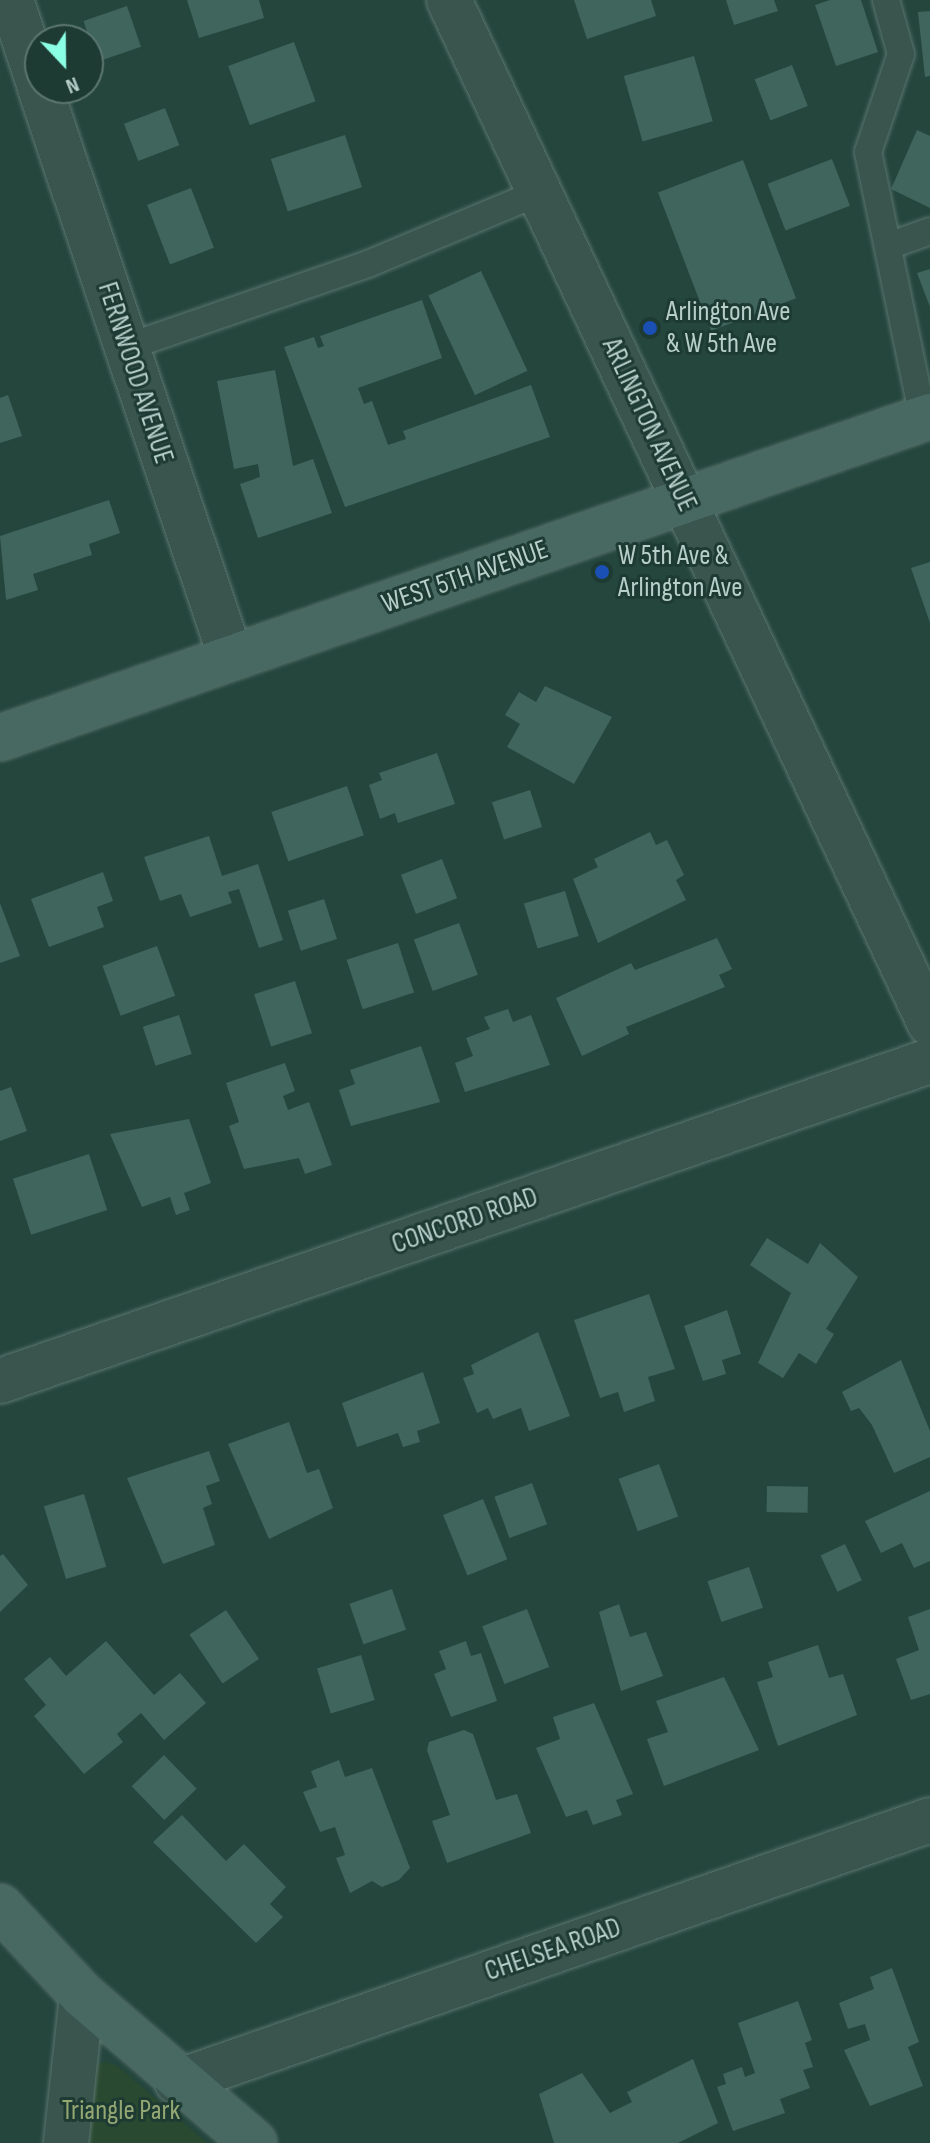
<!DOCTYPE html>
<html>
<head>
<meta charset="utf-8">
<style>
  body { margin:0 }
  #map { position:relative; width:930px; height:2143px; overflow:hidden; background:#24463d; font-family:"Sofia Sans Condensed",sans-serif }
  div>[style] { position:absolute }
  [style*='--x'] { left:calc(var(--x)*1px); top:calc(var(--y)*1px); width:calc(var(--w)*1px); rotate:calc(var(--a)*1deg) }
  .green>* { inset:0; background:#294930 }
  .building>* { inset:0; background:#40655c; transform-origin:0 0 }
  .roads { filter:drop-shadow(0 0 2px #5b756e) drop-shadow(0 0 2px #5b756e) }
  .lane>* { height:26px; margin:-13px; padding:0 13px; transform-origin:13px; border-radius:13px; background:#39554e }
  .street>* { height:44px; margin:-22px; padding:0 22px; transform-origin:22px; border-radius:22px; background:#39554e }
  .secondary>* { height:44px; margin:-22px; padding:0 22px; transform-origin:22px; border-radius:22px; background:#476961 }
  .dots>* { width:22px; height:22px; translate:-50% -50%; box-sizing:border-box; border:4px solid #1e3b33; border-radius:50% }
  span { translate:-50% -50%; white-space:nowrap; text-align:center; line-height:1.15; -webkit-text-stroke:6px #1e3b33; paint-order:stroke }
  .poi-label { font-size:28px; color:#b7cec9 }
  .left { translate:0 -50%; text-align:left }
  .street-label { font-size:28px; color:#b7cec9 }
  .park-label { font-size:28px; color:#94a773 }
  .north { position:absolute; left:24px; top:24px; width:80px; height:80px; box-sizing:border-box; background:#1e3b33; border:2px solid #5b766f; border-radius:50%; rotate:158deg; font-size:22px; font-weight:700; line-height:32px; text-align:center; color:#b7cec9 }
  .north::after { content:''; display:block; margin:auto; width:28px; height:36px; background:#8bffe3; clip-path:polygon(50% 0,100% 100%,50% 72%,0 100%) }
</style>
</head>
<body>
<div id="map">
  <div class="green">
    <div style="clip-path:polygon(106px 2062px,117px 2066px,207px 2143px,89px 2143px,89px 2078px,94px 2065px)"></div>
  </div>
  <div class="building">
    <div style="clip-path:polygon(187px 0,259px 0,264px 18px,199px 38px)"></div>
    <div style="clip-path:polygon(574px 0,651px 0,656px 16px,587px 39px)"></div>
    <div style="clip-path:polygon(726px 0,774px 0,778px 11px,734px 25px)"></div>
    <div style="clip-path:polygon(830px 0,861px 0,878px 52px,836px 66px,815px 5px)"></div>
    <div style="left:127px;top:6px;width:43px;height:46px;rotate:71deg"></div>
    <div style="clip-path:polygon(930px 11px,930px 76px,925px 77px,918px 12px)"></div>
    <div style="left:294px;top:42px;width:63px;height:70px;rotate:70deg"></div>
    <div style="left:694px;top:56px;width:68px;height:73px;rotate:74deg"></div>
    <div style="left:792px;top:65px;width:44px;height:40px;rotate:69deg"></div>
    <div style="left:165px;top:108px;width:40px;height:44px;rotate:69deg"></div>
    <div style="clip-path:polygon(917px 130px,930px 136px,930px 208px,891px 189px)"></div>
    <div style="left:345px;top:135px;width:55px;height:78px;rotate:72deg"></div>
    <div style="left:832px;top:159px;width:50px;height:69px;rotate:69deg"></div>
    <div style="left:743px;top:160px;width:148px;height:91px;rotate:69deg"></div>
    <div style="left:191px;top:188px;width:64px;height:47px;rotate:69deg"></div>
    <div style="clip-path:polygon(930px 269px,930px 307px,917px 273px)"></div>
    <div style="left:481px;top:271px;width:110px;height:58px;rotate:65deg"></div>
    <div style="clip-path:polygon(422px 300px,442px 358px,358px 388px,364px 404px,372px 401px,388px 445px,406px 439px,403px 431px,531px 385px,550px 437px,345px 507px,284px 347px,314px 337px,318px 348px,324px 346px,320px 336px)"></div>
    <div style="clip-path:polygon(275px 370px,293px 466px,313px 459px,332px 513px,258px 538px,240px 484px,260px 477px,258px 464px,234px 469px,217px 381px)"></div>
    <div style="clip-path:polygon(8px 395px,22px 436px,0 443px,0 398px)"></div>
    <div style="clip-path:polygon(109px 500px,120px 533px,89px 544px,92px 555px,33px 574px,38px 590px,6px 600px,0 536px)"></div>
    <div style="clip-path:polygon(930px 562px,930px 623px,911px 568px)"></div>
    <div style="clip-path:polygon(545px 686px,612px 717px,574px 784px,507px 747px,520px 724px,505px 715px,519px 692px,536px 702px)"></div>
    <div style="clip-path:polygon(437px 753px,455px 804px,398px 823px,395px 813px,380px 819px,369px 785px,382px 780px,379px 773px)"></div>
    <div style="left:347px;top:786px;width:52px;height:80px;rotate:71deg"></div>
    <div style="left:530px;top:790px;width:39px;height:40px;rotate:72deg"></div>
    <div style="clip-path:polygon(650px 832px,656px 845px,667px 840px,684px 875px,676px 880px,686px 900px,598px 943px,573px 879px,598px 867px,594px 859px)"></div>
    <div style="clip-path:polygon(209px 836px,222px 876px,258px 864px,283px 940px,259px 948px,239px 889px,228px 892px,232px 903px,190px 917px,181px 894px,160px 901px,144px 857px)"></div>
    <div style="left:442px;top:859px;width:42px;height:44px;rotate:69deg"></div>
    <div style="clip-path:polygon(103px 872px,113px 901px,97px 907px,104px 927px,49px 947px,31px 899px)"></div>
    <div style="left:565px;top:891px;width:47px;height:43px;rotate:73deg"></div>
    <div style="left:324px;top:899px;width:42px;height:38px;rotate:72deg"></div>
    <div style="clip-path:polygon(0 903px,20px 956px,0 963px)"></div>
    <div style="left:459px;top:923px;width:55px;height:48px;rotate:70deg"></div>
    <div style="clip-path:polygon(717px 938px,732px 969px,719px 975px,725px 987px,626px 1027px,629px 1034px,582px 1056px,556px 998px,631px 963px,635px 970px)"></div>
    <div style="left:398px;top:943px;width:52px;height:54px;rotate:72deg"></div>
    <div style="left:157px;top:946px;width:53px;height:58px;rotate:70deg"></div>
    <div style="left:295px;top:981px;width:55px;height:43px;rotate:72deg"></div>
    <div style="clip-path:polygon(508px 1009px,513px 1022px,531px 1015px,550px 1065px,465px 1092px,455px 1063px,473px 1056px,466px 1038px,490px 1029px,484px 1017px)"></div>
    <div style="left:179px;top:1015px;width:41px;height:38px;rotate:72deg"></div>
    <div style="clip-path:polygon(421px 1046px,440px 1102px,351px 1126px,339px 1090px,355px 1084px,350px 1070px)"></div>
    <div style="clip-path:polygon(285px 1063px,295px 1091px,283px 1096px,288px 1110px,309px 1102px,332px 1165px,305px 1174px,299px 1158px,244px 1169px,229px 1126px,239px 1122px,226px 1083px)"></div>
    <div style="clip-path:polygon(11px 1087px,27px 1131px,0 1141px,0 1091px)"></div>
    <div style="clip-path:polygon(189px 1119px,211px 1183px,184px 1193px,190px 1210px,176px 1215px,170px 1197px,142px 1207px,110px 1134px)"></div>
    <div style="left:89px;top:1154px;width:59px;height:80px;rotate:72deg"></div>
    <div style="clip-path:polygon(767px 1238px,808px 1264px,820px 1243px,858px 1277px,826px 1329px,834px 1334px,816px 1364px,799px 1353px,783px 1378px,758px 1363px,791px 1293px,750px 1265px)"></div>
    <div style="clip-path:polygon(649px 1294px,675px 1369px,648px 1377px,655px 1401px,624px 1412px,618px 1392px,600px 1398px,574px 1320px)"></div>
    <div style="clip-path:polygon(727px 1310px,741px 1354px,722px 1360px,726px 1374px,703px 1381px,684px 1326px)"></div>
    <div style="clip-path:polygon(538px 1332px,570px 1416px,529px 1431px,521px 1408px,493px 1419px,488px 1408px,477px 1413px,463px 1378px,474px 1374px,471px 1365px)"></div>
    <div style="clip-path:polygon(901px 1360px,930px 1431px,930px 1457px,894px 1473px,872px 1425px,859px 1408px,851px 1411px,842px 1392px)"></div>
    <div style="clip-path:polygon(423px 1372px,440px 1423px,417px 1431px,420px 1442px,403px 1447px,398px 1433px,357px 1447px,342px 1403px)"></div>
    <div style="clip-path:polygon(289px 1422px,307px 1473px,319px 1469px,333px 1508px,269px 1539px,228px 1444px)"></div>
    <div style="clip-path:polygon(209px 1451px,220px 1481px,206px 1486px,212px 1504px,203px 1508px,215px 1545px,163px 1564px,127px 1478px)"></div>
    <div style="left:659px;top:1464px;width:56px;height:43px;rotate:70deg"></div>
    <div style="left:532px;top:1483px;width:44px;height:40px;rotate:70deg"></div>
    <div style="left:767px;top:1486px;width:41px;height:26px;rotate:1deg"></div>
    <div style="clip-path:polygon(930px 1491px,930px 1561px,914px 1568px,902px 1543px,881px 1553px,865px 1521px)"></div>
    <div style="left:84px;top:1494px;width:76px;height:42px;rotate:73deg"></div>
    <div style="left:483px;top:1499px;width:65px;height:43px;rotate:68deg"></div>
    <div style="left:845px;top:1544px;width:40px;height:27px;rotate:65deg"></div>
    <div style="clip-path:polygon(3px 1554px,28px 1585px,0 1612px,0 1556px)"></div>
    <div style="left:749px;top:1567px;width:43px;height:44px;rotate:71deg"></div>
    <div style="left:392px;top:1589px;width:43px;height:45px;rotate:71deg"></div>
    <div style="clip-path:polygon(619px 1604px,630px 1637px,646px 1632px,663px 1676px,621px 1691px,599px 1612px)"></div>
    <div style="left:527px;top:1609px;width:62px;height:48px;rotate:69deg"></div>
    <div style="clip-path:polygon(930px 1609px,930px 1694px,911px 1700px,896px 1659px,919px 1650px,908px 1617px)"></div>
    <div style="left:226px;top:1610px;width:59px;height:44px;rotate:56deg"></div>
    <div style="clip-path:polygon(106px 1641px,154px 1695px,180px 1673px,206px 1703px,164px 1740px,141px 1713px,117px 1734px,123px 1742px,84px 1774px,34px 1716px,46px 1705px,24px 1679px,50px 1657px,66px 1676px)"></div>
    <div style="clip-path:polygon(466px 1641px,471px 1656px,481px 1653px,497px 1701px,451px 1717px,434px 1674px,446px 1669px,439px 1651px)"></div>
    <div style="clip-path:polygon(818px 1645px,829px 1678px,843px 1674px,857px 1715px,778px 1746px,757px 1682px,773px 1677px,768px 1662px)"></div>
    <div style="left:361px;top:1655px;width:47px;height:46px;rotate:73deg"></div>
    <div style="clip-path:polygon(724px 1677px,759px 1750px,664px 1786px,647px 1739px,668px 1732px,656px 1701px)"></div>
    <div style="clip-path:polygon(594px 1703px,633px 1794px,616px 1800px,622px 1815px,593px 1825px,587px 1810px,566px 1817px,536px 1748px,560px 1739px,553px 1717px)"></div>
    <div style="clip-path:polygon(464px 1730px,473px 1734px,496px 1800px,517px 1794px,531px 1833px,447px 1863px,432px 1821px,450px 1815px,427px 1750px,429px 1742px)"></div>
    <div style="left:164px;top:1755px;width:47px;height:45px;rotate:46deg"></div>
    <div style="clip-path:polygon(339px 1760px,345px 1777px,372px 1768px,410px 1868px,399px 1880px,382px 1887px,372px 1881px,350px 1893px,336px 1858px,345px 1855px,335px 1827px,320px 1832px,303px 1792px,317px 1787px,311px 1771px)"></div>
    <div style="clip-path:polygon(182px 1815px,226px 1861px,244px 1844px,286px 1887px,270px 1904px,283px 1917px,256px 1943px,153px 1842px)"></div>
    <div style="clip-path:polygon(892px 1968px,919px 2042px,908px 2047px,923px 2086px,870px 2106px,844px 2050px,870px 2040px,865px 2024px,848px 2029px,839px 2003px,874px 1989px,870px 1977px)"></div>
    <div style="clip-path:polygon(798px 2001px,812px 2040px,805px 2043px,813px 2067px,803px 2070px,810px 2088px,780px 2099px,785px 2113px,733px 2131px,717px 2087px,726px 2084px,723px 2074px,742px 2067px,745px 2077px,755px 2073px,738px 2023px)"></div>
    <div style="clip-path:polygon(693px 2059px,718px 2123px,678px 2143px,554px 2143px,539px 2094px,582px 2073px,610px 2113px,632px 2102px,627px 2092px)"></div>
  </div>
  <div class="roads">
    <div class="lane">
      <div style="--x:886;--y:0;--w:56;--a:74.5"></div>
      <div style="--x:901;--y:54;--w:103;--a:108.6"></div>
      <div style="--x:868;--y:152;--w:272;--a:78.3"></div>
      <div style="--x:891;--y:245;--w:41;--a:-19.7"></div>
      <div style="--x:127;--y:347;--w:255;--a:-19"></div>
      <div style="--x:368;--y:264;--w:184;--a:-22.7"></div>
    </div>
    <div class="street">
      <div style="--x:11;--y:0;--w:92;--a:71.6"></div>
      <div style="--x:449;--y:0;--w:1131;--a:64.84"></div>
      <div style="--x:40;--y:88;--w:601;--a:71.47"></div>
      <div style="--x:0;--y:1381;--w:984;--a:-18.99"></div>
      <div style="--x:177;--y:2082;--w:797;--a:-19.18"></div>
      <div style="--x:66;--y:2143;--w:149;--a:-83.8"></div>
    </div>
    <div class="secondary">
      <div style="--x:0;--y:738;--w:984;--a:-19.1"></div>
      <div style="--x:0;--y:1907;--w:120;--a:47"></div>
      <div style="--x:82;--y:1995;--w:227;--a:40.7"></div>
    </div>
  </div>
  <div class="dots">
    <div style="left:650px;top:328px;background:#1a4fb4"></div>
    <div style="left:602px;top:572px;background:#1a4fb4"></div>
  </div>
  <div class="poi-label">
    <span class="left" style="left:666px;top:328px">Arlington Ave<br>&amp; W 5th Ave</span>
    <span class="left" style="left:618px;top:572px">W 5th Ave &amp;<br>Arlington Ave</span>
  </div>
  <div class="street-label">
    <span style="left:135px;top:373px;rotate:72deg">FERNWOOD AVENUE</span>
    <span style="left:649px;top:425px;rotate:65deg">ARLINGTON AVENUE</span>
    <span style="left:465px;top:577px;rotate:-19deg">WEST 5TH AVENUE</span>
    <span style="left:465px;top:1221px;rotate:-19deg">CONCORD ROAD</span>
    <span style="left:553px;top:1950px;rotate:-19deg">CHELSEA ROAD</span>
  </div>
  <div class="park-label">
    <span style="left:121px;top:2111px">Triangle Park</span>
  </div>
  <div class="north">N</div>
</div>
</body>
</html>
